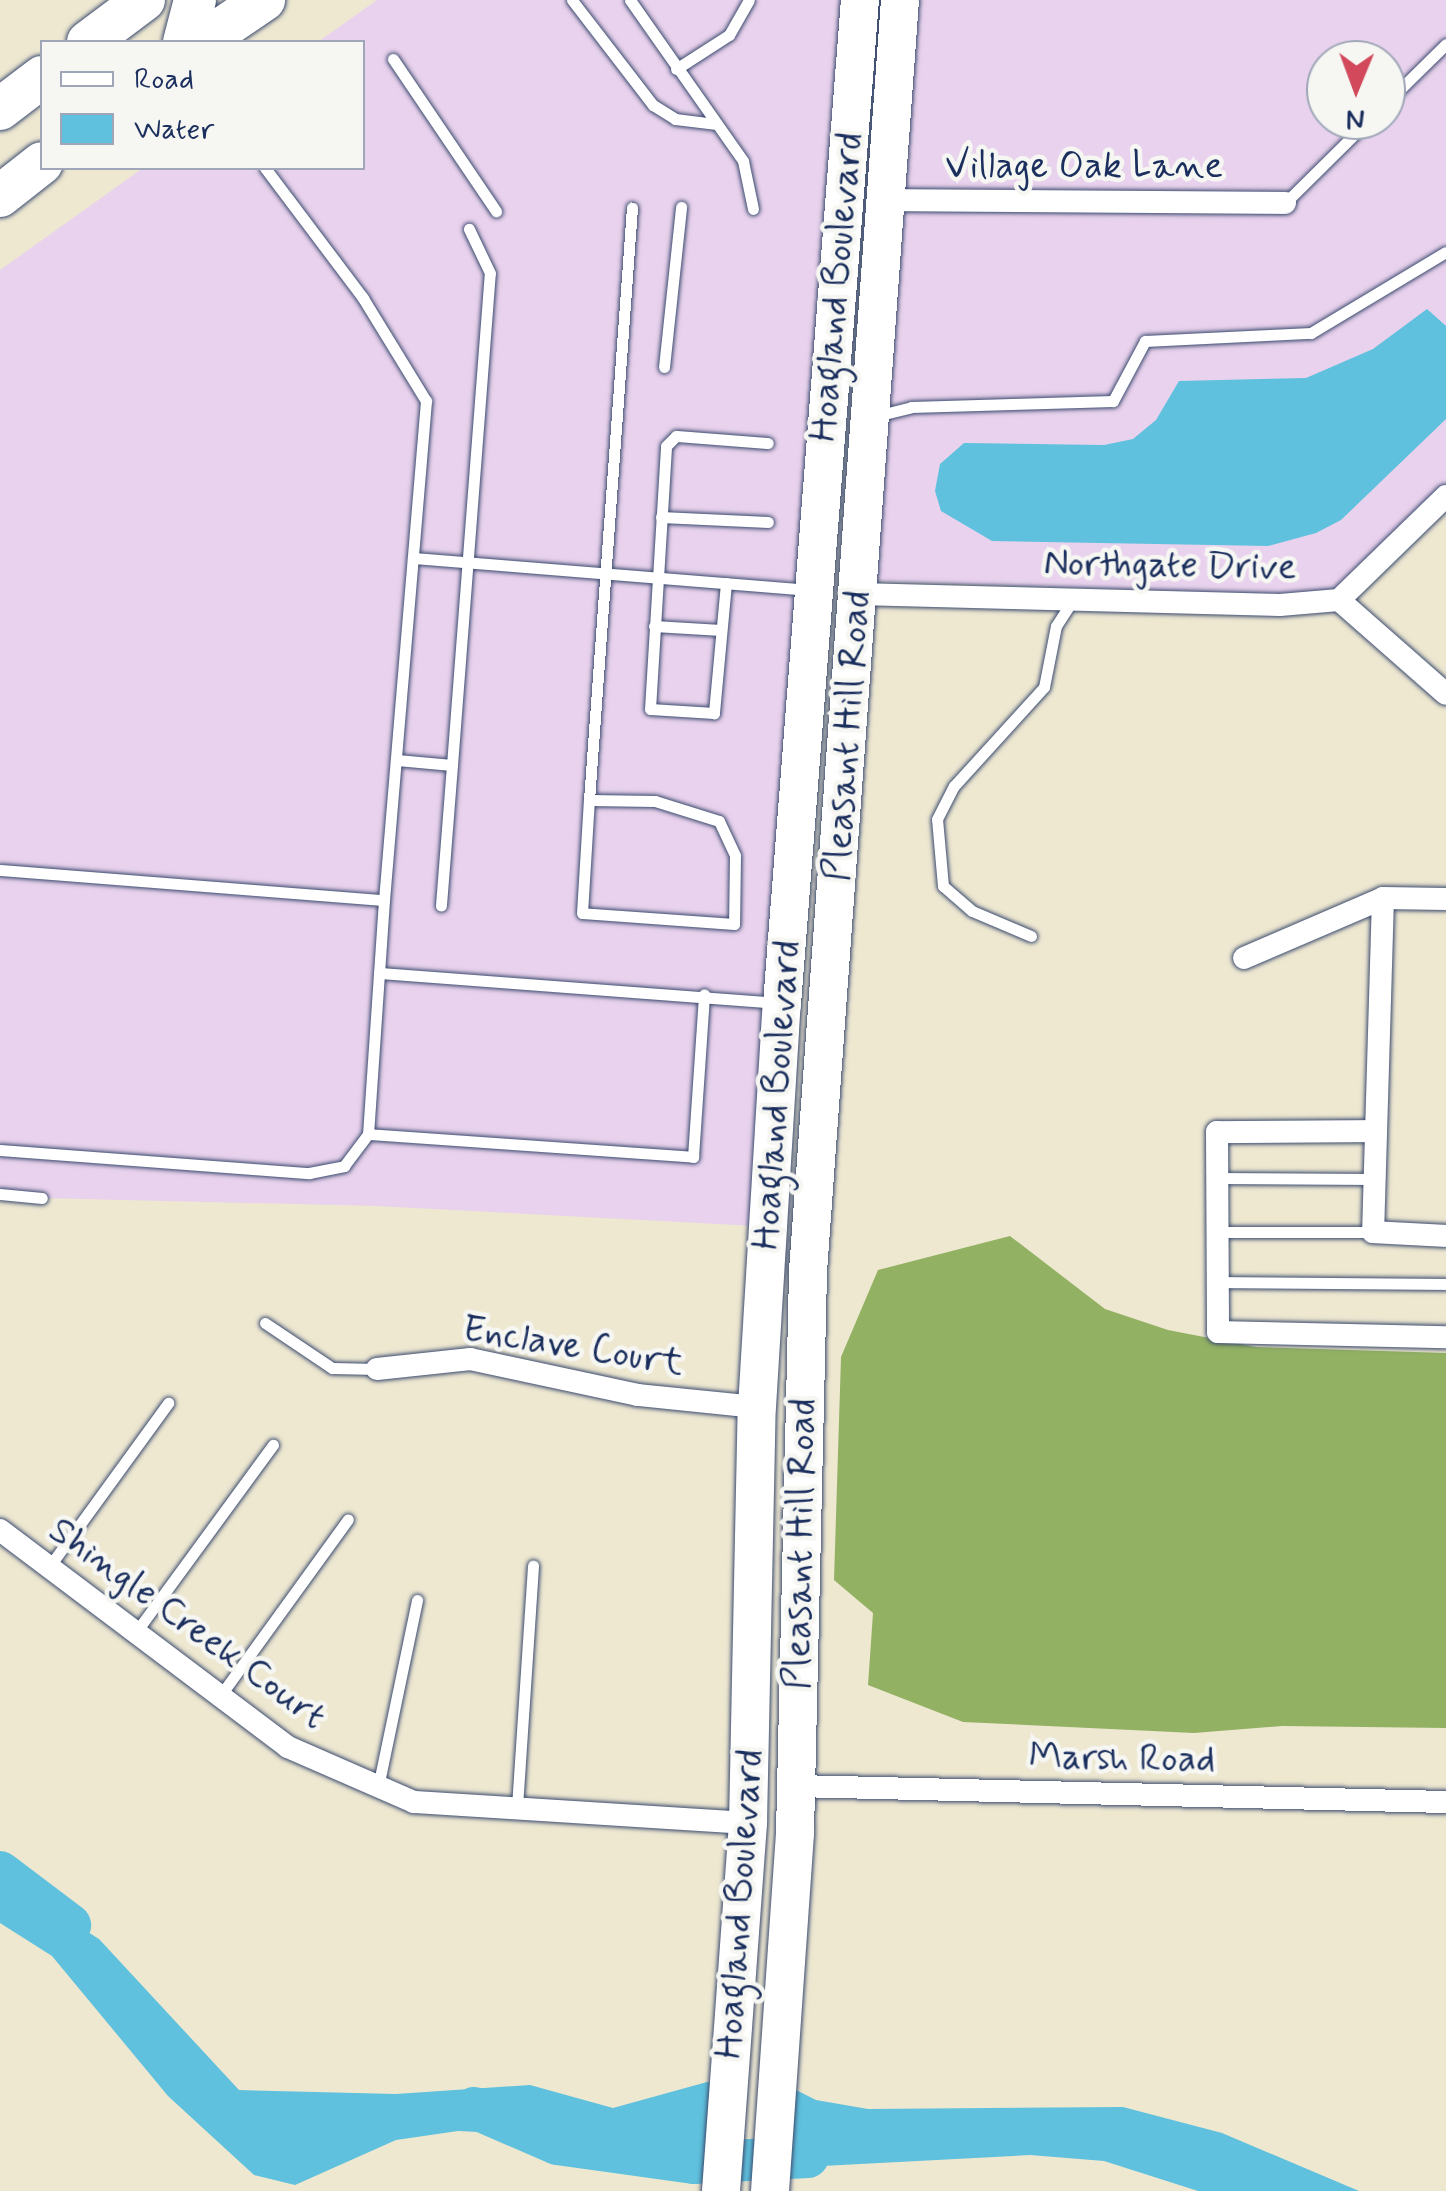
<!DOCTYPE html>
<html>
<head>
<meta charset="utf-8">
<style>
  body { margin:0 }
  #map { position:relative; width:1446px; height:2191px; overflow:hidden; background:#eee8d1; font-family:Mynerve,sans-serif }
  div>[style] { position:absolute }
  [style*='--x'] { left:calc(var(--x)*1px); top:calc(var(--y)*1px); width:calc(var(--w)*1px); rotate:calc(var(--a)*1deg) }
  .built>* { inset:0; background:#e9d2ed }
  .forest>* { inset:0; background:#92b163 }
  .water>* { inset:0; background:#5fc1dd }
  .river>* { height:42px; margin:-21px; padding:0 21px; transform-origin:21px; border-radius:21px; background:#5fc1dd }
  .roads { filter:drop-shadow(0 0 2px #3b4b6f) drop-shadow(0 0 2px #3b4b6f) }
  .lane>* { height:11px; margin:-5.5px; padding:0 5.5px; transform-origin:5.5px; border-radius:5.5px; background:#fff }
  .street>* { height:22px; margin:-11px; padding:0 11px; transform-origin:11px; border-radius:11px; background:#fff }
  .primary>* { height:38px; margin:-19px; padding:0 19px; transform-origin:19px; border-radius:19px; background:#fff }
  .highway>* { height:42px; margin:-21px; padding:0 21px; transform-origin:21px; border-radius:21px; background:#fff }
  span { translate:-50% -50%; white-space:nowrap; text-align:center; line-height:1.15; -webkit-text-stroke:9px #f6f6f2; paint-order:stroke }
  .street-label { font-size:38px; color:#1b2f5e }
  .legend { position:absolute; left:40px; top:40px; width:325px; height:130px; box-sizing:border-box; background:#f6f6f2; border:2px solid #9ea6b7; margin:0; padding:12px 18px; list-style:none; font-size:30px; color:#1b2f5e }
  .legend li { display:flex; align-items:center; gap:20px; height:50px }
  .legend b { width:50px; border:2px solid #9ea6b7 }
  .north { position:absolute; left:1306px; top:40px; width:100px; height:100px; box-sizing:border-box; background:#f6f6f2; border:2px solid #9ea6b7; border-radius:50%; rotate:181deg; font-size:28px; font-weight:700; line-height:40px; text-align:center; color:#1b2f5e }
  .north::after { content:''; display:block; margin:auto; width:35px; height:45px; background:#d1495b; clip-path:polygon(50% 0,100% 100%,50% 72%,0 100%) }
</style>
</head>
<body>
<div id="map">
  <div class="built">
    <div style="clip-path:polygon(377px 0,848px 0,756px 1226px,376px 1206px,0 1197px,0 270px,143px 168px,362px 168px,362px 42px,318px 42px)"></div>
    <div style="clip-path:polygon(evenodd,912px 0,1446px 0,1446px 483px,1328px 596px,871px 581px,912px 0,1326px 60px,1386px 60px,1386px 120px,1326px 120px,1326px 60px)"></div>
  </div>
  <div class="forest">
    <div style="clip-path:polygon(1010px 1236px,1105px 1309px,1168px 1330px,1256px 1347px,1446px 1353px,1446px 1728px,1282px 1726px,1194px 1733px,963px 1722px,868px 1685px,873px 1613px,834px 1580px,841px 1357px,878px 1270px)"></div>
  </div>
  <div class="water">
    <div style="clip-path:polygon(1427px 309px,1446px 326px,1446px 419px,1341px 520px,1316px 533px,1268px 546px,992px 541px,941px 511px,935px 491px,940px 464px,964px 443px,1104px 445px,1133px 439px,1156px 420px,1179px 381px,1306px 378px,1373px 349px)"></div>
    <div style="clip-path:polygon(0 1877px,99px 1939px,239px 2090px,396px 2094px,530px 2085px,613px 2108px,707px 2082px,717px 2084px,711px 2161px,619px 2139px,458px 2131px,396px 2140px,295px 2185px,254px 2175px,168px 2096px,52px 1956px,0 1923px)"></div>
    <div style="clip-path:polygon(790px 2087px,816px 2100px,868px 2109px,1123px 2107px,1222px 2133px,1359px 2191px,1198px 2191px,1104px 2161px,1030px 2155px,784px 2168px)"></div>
  </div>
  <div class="river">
    <div style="--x:0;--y:1872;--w:88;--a:37.1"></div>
    <div style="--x:474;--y:2108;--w:90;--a:23.4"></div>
    <div style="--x:557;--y:2144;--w:138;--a:7.9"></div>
    <div style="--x:694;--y:2163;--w:114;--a:-3"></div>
  </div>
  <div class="roads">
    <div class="lane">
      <div style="--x:572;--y:0;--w:133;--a:52.4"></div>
      <div style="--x:653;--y:105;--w:26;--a:32"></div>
      <div style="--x:675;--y:119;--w:38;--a:7"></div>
      <div style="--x:630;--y:0;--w:197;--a:54.9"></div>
      <div style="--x:743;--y:161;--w:49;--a:78.2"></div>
      <div style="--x:393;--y:59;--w:184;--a:55.9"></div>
      <div style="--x:676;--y:69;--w:63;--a:-32.7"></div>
      <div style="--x:729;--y:35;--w:40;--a:-60.3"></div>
      <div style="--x:1386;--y:103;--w:84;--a:-44.5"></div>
      <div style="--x:1285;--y:203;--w:118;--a:-44.7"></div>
      <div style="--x:664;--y:367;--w:161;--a:-83.9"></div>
      <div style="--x:876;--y:416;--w:36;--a:-14"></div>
      <div style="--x:911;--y:407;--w:202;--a:-1.7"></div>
      <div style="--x:1113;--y:401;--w:68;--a:-61.9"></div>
      <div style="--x:1145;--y:341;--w:166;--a:-2.8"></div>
      <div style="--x:1311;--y:333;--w:157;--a:-31"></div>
      <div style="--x:661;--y:517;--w:107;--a:2.7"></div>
      <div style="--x:413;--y:558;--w:396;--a:4.6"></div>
      <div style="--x:726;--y:583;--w:131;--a:95.3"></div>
      <div style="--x:714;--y:713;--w:64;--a:-176.4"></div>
      <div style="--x:650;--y:709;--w:263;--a:-86.5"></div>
      <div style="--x:666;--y:446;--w:14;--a:-45"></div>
      <div style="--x:676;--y:436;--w:92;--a:4.4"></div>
      <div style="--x:654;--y:626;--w:67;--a:3.4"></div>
      <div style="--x:397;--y:760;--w:55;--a:5.2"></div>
      <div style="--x:452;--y:765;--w:141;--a:94.5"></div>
      <div style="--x:452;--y:765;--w:493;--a:-85.6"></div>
      <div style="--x:490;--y:273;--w:49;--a:-115.5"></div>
      <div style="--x:589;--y:800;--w:66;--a:0.9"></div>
      <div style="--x:655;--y:801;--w:67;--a:17.4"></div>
      <div style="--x:719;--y:821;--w:38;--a:65"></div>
      <div style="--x:735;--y:856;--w:68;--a:90.8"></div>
      <div style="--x:734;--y:924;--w:152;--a:-175.9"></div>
      <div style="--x:582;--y:913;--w:113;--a:-86.5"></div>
      <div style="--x:589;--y:800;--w:594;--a:-85.85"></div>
      <div style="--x:0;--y:870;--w:385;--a:4.5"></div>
      <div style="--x:384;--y:900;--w:501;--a:-85.19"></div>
      <div style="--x:426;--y:401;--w:121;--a:-121.5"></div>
      <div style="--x:363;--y:298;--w:163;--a:-127"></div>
      <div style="--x:384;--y:900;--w:235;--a:93.9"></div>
      <div style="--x:368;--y:1134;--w:326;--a:4"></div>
      <div style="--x:693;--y:1157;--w:163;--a:-86.1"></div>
      <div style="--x:1031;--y:936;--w:64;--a:-157"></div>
      <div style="--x:972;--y:911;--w:38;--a:-139"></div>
      <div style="--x:943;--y:886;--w:67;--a:-95.1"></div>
      <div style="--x:937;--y:819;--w:37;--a:-63"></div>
      <div style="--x:954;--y:786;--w:134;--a:-47.7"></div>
      <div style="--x:1044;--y:687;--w:62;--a:-78.9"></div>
      <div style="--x:1056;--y:626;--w:31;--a:-57"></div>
      <div style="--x:379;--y:973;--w:399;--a:4.3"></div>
      <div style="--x:0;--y:1150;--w:310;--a:4.3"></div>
      <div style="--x:309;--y:1173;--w:36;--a:-11"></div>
      <div style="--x:344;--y:1166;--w:40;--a:-53"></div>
      <div style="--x:1217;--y:1178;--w:158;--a:0.4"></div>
      <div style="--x:0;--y:1194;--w:42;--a:5.4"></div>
      <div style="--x:1217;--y:1232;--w:156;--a:0"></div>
      <div style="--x:1217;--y:1282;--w:229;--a:0.5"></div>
      <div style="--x:265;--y:1323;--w:81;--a:33.9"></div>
      <div style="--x:332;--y:1368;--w:45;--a:1.3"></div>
      <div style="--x:49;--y:1567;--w:203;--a:-54"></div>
      <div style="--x:136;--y:1632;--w:232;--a:-53.8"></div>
      <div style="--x:220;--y:1696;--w:218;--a:-54.1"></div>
      <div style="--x:378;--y:1787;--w:191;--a:-78.2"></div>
      <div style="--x:517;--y:1807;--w:242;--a:-86.2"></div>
    </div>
    <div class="street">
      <div style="--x:884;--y:200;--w:401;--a:0.4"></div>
      <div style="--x:858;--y:594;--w:422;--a:1.5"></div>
      <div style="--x:1280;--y:605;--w:59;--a:-4.8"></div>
      <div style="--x:1339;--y:600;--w:142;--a:41.3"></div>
      <div style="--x:1339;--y:600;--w:149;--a:-44.2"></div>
      <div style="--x:1383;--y:898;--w:334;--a:91.7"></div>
      <div style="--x:1373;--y:1232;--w:73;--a:3.1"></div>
      <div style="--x:1244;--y:958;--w:151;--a:-23.3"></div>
      <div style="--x:1383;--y:898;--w:63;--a:0.9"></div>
      <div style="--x:1375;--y:1131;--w:158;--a:179.6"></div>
      <div style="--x:1217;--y:1132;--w:200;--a:89.7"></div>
      <div style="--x:1218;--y:1332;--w:228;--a:1.3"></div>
      <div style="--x:377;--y:1369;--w:94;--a:-6.1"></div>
      <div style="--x:470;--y:1359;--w:172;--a:12.1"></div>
      <div style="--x:638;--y:1395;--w:120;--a:5.8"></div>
      <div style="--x:0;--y:1530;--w:361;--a:37"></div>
      <div style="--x:288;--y:1747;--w:137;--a:23.6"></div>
      <div style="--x:414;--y:1802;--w:335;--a:3.6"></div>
      <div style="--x:796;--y:1786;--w:650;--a:1.41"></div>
    </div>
    <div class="primary">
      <div style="--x:721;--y:2191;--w:369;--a:-85.8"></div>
      <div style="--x:748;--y:1823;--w:416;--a:-88.8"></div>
      <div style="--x:757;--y:1407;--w:404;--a:-86.5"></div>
      <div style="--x:782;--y:1004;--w:1007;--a:-85.56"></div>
      <div style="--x:770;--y:2191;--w:359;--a:-86"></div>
      <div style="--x:795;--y:1833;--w:562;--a:-88.67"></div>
      <div style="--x:808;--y:1271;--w:1274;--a:-85.86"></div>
    </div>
    <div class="highway">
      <div style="--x:88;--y:42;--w:70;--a:-36.9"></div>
      <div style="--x:184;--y:42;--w:43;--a:-75.3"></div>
      <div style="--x:202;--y:42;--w:75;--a:-34.1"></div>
      <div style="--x:0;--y:109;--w:53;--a:-37.3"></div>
      <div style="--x:0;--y:196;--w:53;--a:-38.2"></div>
    </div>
  </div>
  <div class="street-label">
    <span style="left:1084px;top:167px">Village Oak Lane</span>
    <span style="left:837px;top:287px;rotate:-85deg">Hoagland Boulevard</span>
    <span style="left:1170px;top:566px;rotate:1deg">Northgate Drive</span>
    <span style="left:848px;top:736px;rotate:-86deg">Pleasant Hill Road</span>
    <span style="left:777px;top:1095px;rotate:-86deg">Hoagland Boulevard</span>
    <span style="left:573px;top:1347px;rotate:9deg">Enclave Court</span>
    <span style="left:801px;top:1544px;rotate:-89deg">Pleasant Hill Road</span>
    <span style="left:187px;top:1624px;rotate:36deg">Shingle Creek Court</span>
    <span style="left:1122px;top:1759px;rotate:1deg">Marsh Road</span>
    <span style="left:740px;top:1904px;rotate:-86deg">Hoagland Boulevard</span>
  </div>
  <ul class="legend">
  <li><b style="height:12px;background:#fff"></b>Road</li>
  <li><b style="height:28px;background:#5fc1dd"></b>Water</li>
  </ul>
  <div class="north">N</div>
</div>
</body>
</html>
